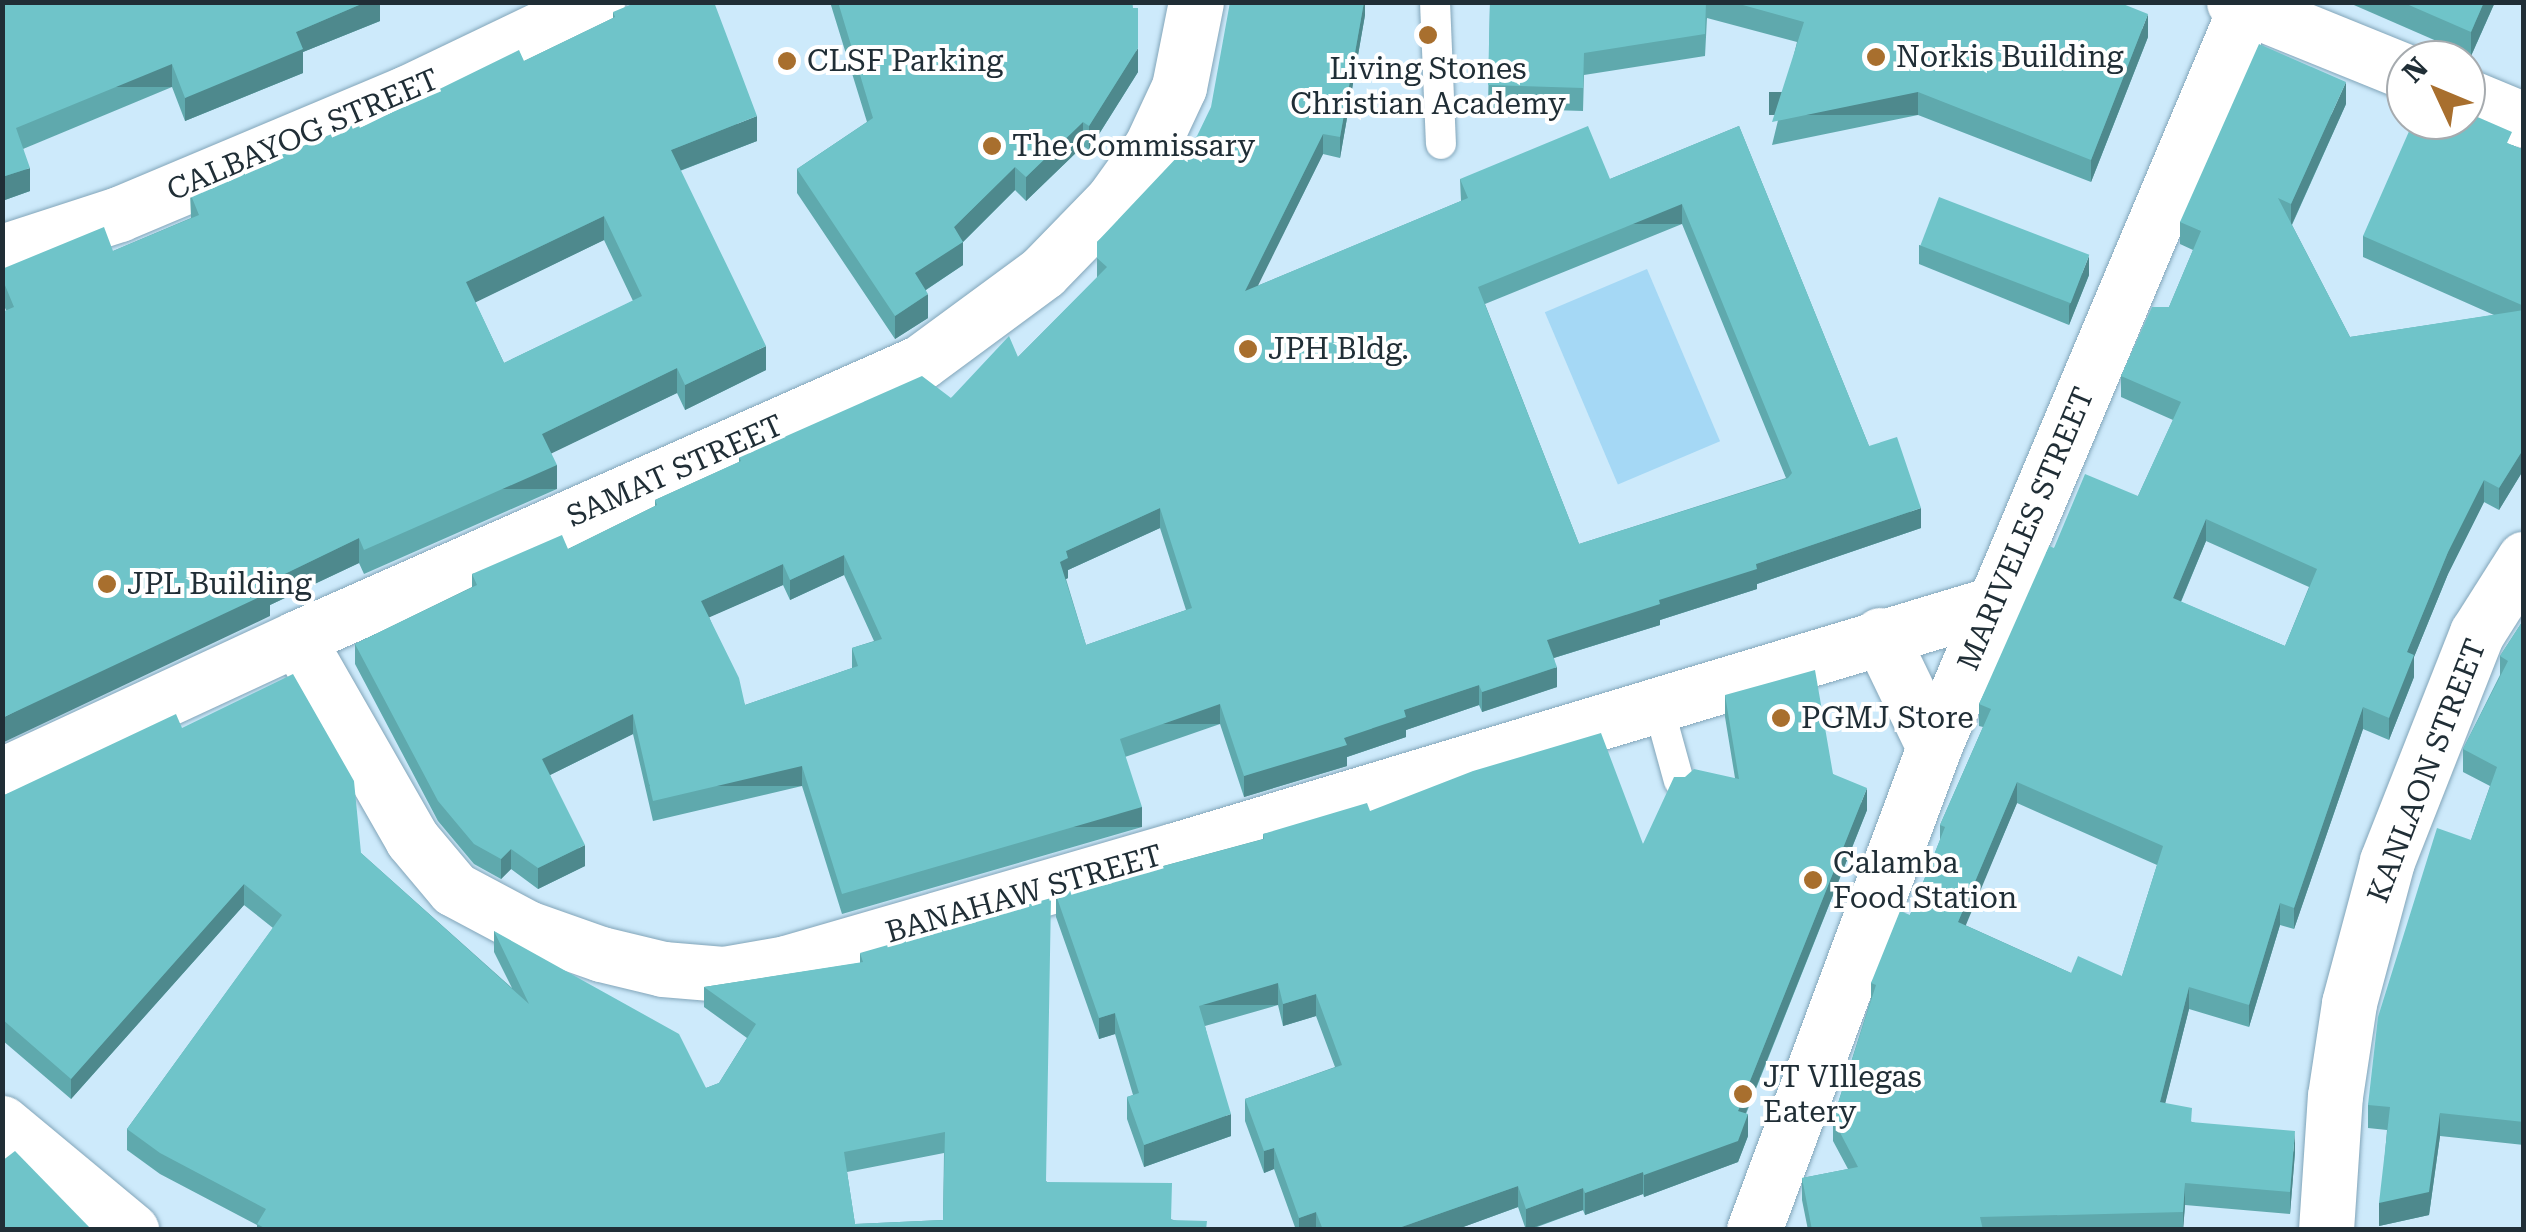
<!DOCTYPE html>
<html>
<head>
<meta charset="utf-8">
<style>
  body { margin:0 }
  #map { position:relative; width:2526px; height:1232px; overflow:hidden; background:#cdeafb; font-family:"Roboto Serif",serif }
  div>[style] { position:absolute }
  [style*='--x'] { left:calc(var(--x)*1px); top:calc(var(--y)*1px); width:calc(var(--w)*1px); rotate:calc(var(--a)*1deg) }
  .green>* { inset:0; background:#a5d8f5; transform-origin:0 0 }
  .roads { filter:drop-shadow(0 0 2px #82a5b9) drop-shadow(0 0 2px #82a5b9) }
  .service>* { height:30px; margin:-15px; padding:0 15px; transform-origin:15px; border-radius:15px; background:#fff }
  .minor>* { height:55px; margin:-27.5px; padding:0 27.5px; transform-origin:27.5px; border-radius:27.5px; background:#fff }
  .tertiary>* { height:55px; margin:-27.5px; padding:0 27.5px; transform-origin:27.5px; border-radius:27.5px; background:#fff }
  .wall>* { inset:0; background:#5fa9ad }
  .shaded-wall>* { inset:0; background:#4e898d; transform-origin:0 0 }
  .building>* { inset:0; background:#6fc4c9; transform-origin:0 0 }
  .dots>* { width:28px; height:28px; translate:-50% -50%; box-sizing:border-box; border:5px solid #fff; border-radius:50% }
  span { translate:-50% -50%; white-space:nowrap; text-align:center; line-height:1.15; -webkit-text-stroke:8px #fff; paint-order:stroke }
  .poi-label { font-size:30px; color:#202e36 }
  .left { translate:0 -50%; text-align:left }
  .street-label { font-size:30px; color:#202e36 }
  .frame { position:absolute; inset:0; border:5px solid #202e36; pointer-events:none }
  .north { position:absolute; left:2386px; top:40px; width:100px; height:100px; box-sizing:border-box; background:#fff; border:2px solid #a6abaf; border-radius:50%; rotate:314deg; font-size:28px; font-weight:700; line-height:40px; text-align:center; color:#202e36 }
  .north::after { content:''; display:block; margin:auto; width:35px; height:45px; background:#a86f2e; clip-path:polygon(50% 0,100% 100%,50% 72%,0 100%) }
</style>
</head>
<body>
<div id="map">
  <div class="green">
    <div style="left:1647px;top:269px;width:187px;height:111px;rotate:67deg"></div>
  </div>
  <div class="roads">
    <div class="service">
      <div style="--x:1435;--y:2;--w:142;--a:87.6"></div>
      <div style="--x:1658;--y:705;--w:79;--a:74.6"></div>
    </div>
    <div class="minor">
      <div style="--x:2;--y:252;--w:123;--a:-18"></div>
      <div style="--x:119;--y:214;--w:312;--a:-22.8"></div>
      <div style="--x:407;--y:93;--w:211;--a:-25.6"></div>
      <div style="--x:1880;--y:635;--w:124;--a:64.3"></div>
      <div style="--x:297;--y:638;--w:232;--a:60.2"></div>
      <div style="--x:412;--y:839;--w:65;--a:50"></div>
      <div style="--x:454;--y:889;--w:83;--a:28.1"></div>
      <div style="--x:527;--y:928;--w:78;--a:19.4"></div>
      <div style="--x:601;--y:954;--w:64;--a:13.6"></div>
      <div style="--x:663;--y:969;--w:60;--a:4.8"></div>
      <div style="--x:723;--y:974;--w:64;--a:-9.9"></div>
      <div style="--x:786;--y:963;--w:405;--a:-16.2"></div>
      <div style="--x:1175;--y:850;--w:857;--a:-16.74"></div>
      <div style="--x:2;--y:1123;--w:168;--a:39.7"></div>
      <div style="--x:1754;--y:1230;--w:515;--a:-69.56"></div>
      <div style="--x:1934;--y:747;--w:808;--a:-67.15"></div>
      <div style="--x:2326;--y:1230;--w:134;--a:-86.2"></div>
      <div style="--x:2335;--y:1096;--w:94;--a:-81.4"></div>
      <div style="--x:2349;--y:1003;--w:147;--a:-75"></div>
      <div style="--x:2387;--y:861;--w:245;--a:-68.5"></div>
      <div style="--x:2477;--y:633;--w:88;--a:-57.6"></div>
    </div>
    <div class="tertiary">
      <div style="--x:2234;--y:2;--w:186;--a:22.1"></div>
      <div style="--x:2466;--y:96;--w:63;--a:22.5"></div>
      <div style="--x:2;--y:775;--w:325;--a:-24.9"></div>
      <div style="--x:297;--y:638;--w:682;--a:-23.86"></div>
      <div style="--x:921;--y:362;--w:152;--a:-36.4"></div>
      <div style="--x:1043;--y:272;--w:99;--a:-45.8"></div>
      <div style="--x:1112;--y:201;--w:67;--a:-54.2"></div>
      <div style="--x:1151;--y:147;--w:66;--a:-65"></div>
      <div style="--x:1179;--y:87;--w:87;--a:-78.7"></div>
    </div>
  </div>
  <div class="wall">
    <div style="clip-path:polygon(2px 2px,380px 2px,380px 21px,303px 52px,303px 73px,185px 121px,172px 87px,23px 149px,30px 191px,2px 201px)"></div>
    <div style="clip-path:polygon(830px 2px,1132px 2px,1138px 72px,1089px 150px,1083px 146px,1026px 201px,1015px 190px,963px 242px,963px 265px,926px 290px,928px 318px,895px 339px,797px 193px,797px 169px,867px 122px)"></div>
    <div style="clip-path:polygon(evenodd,1365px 2px,1365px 15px,1340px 158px,1323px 154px,1257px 286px,1461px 201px,1460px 179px,1610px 179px,1739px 126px,1869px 446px,1921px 528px,1757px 584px,1757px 589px,1660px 620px,1660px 625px,1554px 658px,1557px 687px,1482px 712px,1479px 705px,1406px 730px,1406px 737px,1347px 757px,1347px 766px,1244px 797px,1220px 724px,1125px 757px,1142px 827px,842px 914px,802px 786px,653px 821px,633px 734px,550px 775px,585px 866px,538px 889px,511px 869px,501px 879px,474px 864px,438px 821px,355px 664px,355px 644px,472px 587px,472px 574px,568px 549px,655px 506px,655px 500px,739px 462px,739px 457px,951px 398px,1018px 357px,1097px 278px,1097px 242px,1365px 2px,1682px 224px,1786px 478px,1579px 544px,1485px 304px,1682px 224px,1365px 2px,1160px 528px,1186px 610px,1086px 645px,1066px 579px,1068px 578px,1068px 570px,1160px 528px,1365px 2px,844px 575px,874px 641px,852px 648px,852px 668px,745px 705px,709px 617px,783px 585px,790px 600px,844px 575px)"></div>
    <div style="clip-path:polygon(1490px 2px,2118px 2px,2148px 37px,2091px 182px,1918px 115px,1772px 145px,1797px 42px,1707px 18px,1705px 56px,1584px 75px,1583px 111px,1488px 108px)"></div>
    <div style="clip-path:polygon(2347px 2px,2495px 2px,2471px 56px)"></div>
    <div style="clip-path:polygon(evenodd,613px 12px,757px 141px,680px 171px,766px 370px,685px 410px,677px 393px,551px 453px,557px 489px,364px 574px,359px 563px,270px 605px,270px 616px,6px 310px,2px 302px,2px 269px,113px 251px,191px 218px,190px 193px,360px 128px,524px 61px,613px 18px,613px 12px,604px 240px,633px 301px,504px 363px,475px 302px,604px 240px)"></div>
    <div style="clip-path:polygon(evenodd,2346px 104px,2292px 225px,2350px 337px,2494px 315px,2363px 257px,2363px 236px,2512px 145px,2524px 150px,2524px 469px,2499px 510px,2484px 502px,2448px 574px,2414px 657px,2414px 677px,2389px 740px,2363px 729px,2294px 929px,2280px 925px,2249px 1027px,2189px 1009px,2165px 1103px,2192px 1122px,2295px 1152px,2290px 1214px,2185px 1205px,2183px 1230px,1808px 1230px,1802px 1200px,1802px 1178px,1848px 1169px,1833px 1141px,1833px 1119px,1871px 999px,1871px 983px,1910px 915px,1940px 840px,1940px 825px,1983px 727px,1979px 726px,1979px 704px,2054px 548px,2138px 496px,2173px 420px,2121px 397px,2121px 376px,2169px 307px,2193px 250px,2180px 244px,2180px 222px,2346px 104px,2206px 541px,2309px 587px,2285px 646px,2181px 602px,2206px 541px,2346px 104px,2017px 803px,2157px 865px,2122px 976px,2071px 973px,1965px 925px,2017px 803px)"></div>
    <div style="clip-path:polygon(1919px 245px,2089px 275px,2069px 325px,1919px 264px)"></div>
    <div style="clip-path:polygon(2524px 619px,2524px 1145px,2440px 1136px,2429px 1215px,2379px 1226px,2387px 1130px,2368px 1128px,2368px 1105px,2471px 840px,2490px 786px,2463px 772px,2463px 749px,2500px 675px,2500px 656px)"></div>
    <div style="clip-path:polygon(1725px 695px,1833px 774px,1867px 810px,1746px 1114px,1748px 1136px,1738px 1162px,1644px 1197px,1643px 1194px,1585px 1215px,1583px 1210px,1529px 1230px,1526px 1230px,1518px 1207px,1455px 1230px,1296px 1230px,1274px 1169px,1264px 1173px,1245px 1121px,1245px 1099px,1335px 1067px,1316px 1016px,1283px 1026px,1278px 1005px,1205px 1026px,1231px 1136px,1144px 1167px,1127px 1119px,1127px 1097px,1133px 1095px,1115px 1034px,1099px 1039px,1056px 917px,1056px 895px,1263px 839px,1263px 834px,1370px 811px,1643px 844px,1735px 778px,1725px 717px)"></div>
    <div style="clip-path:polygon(evenodd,182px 728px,361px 853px,512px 988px,494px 952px,494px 931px,706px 1088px,719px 1083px,747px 1038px,704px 1007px,704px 987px,860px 963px,860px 953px,1047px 1182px,1207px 1230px,257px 1230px,257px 1225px,160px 1174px,127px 1150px,127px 1129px,273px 928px,244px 905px,71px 1099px,2px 1040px,2px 796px,182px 728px,944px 1153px,943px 1220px,855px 1224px,847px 1172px,944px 1153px)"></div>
  </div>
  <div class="shaded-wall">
    <div style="clip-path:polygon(366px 2px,380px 2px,380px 21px,303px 52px,303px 73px,185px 121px,185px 98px,296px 32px)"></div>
    <div style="clip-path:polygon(1364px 2px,1365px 2px,1365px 15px,1340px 158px,1340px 137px)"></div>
    <div style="clip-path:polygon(2484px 2px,2495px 2px,2471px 56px,2471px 32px)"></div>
    <div style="clip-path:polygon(2148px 14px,2148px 37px,2091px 182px,2091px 160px)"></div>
    <div style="clip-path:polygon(1138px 48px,1138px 72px,1089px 150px,1089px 126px)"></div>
    <div style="left:172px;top:64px;width:23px;height:169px;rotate:90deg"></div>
    <div style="clip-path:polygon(2346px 82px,2346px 104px,2291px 226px,2291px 204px)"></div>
    <div style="left:1918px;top:92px;width:23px;height:149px;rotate:90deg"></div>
    <div style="clip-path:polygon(757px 116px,757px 141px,671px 174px,671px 150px)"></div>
    <div style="clip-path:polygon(1083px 122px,1083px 146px,1026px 201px,1026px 177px)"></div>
    <div style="clip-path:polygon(1323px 134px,1323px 154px,1245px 312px,1245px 291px)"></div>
    <div style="clip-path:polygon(1015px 167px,1015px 190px,963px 242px,963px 265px,915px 297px,915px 273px,954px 227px)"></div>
    <div style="clip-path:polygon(30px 168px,30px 191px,2px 201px,2px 177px)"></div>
    <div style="left:1682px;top:204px;width:20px;height:220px;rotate:90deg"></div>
    <div style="clip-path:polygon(604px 216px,604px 240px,466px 307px,466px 282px)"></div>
    <div style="clip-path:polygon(2089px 256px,2089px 275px,2069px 325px,2069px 306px)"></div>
    <div style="clip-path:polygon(928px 294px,928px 318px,895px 339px,895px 316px)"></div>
    <div style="clip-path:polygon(766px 346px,766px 370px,685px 410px,685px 385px)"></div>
    <div style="clip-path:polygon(677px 368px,677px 393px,542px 458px,542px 434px)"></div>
    <div style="clip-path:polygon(2524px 448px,2524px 469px,2499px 510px,2499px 488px)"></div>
    <div style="left:557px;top:465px;width:24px;height:211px;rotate:90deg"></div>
    <div style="clip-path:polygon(2484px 480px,2484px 502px,2448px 574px,2414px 657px,2414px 677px,2389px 740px,2389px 718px,2407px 652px,2448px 552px)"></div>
    <div style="clip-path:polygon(1160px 508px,1160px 528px,1068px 570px,1068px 578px,1060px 582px,1060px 562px,1066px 551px)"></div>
    <div style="clip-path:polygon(1921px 508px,1921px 528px,1757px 584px,1757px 589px,1660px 620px,1660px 625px,1547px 660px,1547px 640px,1756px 564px)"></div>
    <div style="clip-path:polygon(2206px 519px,2206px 541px,2173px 620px,2173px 598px)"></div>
    <div style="clip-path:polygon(359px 538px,359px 563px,270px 605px,270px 616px,2px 743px,2px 718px,266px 583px)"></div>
    <div style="clip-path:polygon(844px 555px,844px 575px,790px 600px,790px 580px)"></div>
    <div style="clip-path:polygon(783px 564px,783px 585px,701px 621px,701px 601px)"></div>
    <div style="clip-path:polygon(1557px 667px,1557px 687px,1482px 712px,1482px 692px)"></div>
    <div style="clip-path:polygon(1479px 685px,1479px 705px,1406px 730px,1406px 737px,1347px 757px,1347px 766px,1244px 797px,1244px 776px,1344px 738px,1404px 710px)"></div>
    <div style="left:1220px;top:704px;width:20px;height:106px;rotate:90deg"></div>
    <div style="clip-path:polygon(2363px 707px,2363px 729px,2294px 929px,2294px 908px)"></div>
    <div style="clip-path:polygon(633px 714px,633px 734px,542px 779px,542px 759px)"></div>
    <div style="left:802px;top:766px;width:20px;height:153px;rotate:90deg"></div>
    <div style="clip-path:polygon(2017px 782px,2017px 803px,1958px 944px,1958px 922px)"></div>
    <div style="clip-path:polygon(1867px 788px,1867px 810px,1738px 1132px,1738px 1111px)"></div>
    <div style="left:1142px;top:807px;width:20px;height:312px;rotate:90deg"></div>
    <div style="clip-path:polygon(585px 845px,585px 866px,538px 889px,538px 868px)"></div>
    <div style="clip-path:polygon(511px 849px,511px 869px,501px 879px,501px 859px)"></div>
    <div style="clip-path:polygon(244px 884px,244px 905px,71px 1099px,71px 1079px)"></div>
    <div style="clip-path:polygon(2280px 903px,2280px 925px,2249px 1027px,2249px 1005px)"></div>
    <div style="left:1278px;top:983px;width:22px;height:82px;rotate:90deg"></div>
    <div style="clip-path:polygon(2189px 987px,2189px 1009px,2160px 1124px,2160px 1102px)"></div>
    <div style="clip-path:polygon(1316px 994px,1316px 1016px,1283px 1026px,1283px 1004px)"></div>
    <div style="clip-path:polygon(1115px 1013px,1115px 1034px,1099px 1039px,1099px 1018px)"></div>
    <div style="clip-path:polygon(2440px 1113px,2440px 1136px,2429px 1215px,2379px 1226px,2379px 1203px)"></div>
    <div style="clip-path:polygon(1231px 1114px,1231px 1136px,1144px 1167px,1144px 1145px)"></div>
    <div style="clip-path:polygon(1748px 1114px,1748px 1136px,1738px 1162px,1644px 1197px,1644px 1175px)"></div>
    <div style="clip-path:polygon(2295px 1131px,2295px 1152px,2290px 1214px,2290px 1192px)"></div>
    <div style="clip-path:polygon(1274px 1148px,1274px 1169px,1264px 1173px,1264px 1151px)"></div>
    <div style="clip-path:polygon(1643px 1172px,1643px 1194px,1585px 1215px,1585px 1193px)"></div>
    <div style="clip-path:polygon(2185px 1183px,2185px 1205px,2183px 1230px,2183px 1212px)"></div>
    <div style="clip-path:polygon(1518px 1186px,1518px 1207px,1455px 1230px,1393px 1230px)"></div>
    <div style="clip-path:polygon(1583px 1188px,1583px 1210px,1526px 1230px,1526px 1209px)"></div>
    <div style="clip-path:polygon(1316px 1212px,1316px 1230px,1299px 1230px,1299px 1218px)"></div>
  </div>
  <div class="building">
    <div style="clip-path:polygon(2px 2px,366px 2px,296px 32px,303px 49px,185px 98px,172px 64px,16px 128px,30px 168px,2px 177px)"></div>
    <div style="clip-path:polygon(evenodd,637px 2px,714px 2px,757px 116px,671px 150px,766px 346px,685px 385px,677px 368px,542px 434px,557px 465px,364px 550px,359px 538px,266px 583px,270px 592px,2px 718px,2px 312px,14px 307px,2px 278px,2px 269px,104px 227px,113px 251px,199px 215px,190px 193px,358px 123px,360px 128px,519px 50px,524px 61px,615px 17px,613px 12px,637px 2px,604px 216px,642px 296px,504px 363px,466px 282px,604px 216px)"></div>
    <div style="clip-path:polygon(838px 2px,1132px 2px,1133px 8px,1138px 8px,1138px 48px,1089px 126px,1083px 122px,1026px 177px,1015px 167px,954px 227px,963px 242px,915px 273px,928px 294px,895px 316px,797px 169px,873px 118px)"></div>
    <div style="clip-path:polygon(evenodd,1230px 2px,1364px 2px,1340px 137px,1323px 134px,1245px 291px,1468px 198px,1460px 179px,1588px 126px,1610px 179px,1739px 126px,1869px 446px,1897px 437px,1921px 508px,1756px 564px,1757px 569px,1659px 600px,1660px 604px,1547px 640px,1557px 667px,1482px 692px,1479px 685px,1404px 710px,1406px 717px,1344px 738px,1347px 745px,1244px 776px,1220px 704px,1120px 739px,1142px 807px,842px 894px,802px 766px,653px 801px,633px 714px,542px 759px,585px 845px,538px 868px,511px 849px,501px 859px,474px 844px,438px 801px,355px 644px,477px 585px,472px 574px,562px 535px,568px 549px,657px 505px,655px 500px,741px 461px,739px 457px,922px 376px,951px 398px,1009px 336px,1018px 357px,1107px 267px,1097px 258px,1097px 242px,1197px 136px,1211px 107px,1230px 2px,1682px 204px,1792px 473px,1788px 478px,1579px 544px,1478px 287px,1682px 204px,1230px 2px,1160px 508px,1192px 608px,1086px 645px,1060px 562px,1068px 558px,1066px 551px,1160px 508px,1230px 2px,844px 555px,882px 639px,852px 648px,858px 666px,745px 705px,739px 678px,701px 601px,783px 564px,790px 580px,844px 555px)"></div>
    <div style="clip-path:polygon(1490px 2px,1706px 2px,1705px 34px,1584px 53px,1583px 88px,1488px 85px)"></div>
    <div style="clip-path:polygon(1732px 2px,2118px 2px,2148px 14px,2091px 160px,1918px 92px,1772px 122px,1804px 22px)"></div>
    <div style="clip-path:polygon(2402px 2px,2484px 2px,2471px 32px)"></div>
    <div style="clip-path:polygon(evenodd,2259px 44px,2346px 82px,2291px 204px,2278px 198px,2350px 337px,2524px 310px,2524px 448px,2499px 488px,2484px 480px,2448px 552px,2407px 652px,2414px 655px,2389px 718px,2363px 707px,2294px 908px,2280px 903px,2249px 1005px,2189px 987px,2160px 1102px,2192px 1108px,2191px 1122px,2295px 1131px,2290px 1192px,2185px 1183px,2183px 1212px,1980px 1217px,1983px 1230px,1812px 1230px,1802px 1178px,1858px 1167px,1833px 1119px,1876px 985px,1871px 983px,1900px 911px,1910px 915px,1945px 827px,1940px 825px,1991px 709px,1979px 704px,2049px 546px,2054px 548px,2085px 474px,2138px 496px,2181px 402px,2121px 376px,2152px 307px,2169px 307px,2201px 231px,2180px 222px,2259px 44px,2206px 519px,2317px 569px,2285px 646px,2173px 598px,2206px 519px,2259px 44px,2017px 782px,2163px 846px,2122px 976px,2078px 956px,2071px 973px,1958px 922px,2017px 782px)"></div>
    <div style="clip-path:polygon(2466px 112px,2512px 132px,2507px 143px,2524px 150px,2524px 306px,2363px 236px,2414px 120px,2466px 120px)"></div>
    <div style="left:1939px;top:197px;width:161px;height:52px;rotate:21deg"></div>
    <div style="clip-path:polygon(2524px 619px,2524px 1122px,2440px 1113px,2429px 1192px,2379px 1203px,2390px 1107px,2368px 1105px,2378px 1017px,2437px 828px,2471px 840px,2497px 767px,2463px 749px,2508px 661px,2500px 656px)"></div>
    <div style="clip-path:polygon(1815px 670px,1833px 774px,1867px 788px,1738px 1111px,1748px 1114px,1738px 1141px,1644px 1175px,1643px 1172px,1585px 1193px,1583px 1188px,1526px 1209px,1518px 1186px,1393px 1230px,1323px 1230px,1316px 1212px,1299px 1218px,1274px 1148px,1264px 1151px,1245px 1099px,1342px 1065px,1316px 994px,1283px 1004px,1278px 983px,1199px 1006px,1231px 1114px,1144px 1145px,1127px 1097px,1139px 1093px,1115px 1013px,1099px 1018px,1056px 895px,1264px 839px,1263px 834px,1367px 803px,1370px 811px,1473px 771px,1601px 733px,1643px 844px,1674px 777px,1685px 777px,1694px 769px,1739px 779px,1725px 695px)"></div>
    <div style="clip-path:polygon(evenodd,293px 674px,354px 781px,361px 853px,529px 1004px,494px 931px,679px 1034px,706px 1088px,719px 1083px,756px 1024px,704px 987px,863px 962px,860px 953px,1051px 898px,1046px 1182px,1172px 1183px,1171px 1220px,1207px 1221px,1206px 1230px,268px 1230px,257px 1224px,266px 1209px,160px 1153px,127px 1129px,282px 915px,244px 884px,71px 1079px,2px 1019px,2px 796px,176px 714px,182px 728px,293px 674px,945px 1132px,943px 1220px,855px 1224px,844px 1152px,945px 1132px)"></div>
    <div style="clip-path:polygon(15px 1151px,92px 1230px,2px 1230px,2px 1161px)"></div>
  </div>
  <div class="dots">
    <div style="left:1428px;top:35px;background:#a86f2e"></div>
    <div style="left:1876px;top:57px;background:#a86f2e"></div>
    <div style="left:787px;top:61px;background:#a86f2e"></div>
    <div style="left:992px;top:146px;background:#a86f2e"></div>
    <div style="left:1248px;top:349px;background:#a86f2e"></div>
    <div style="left:107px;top:584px;background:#a86f2e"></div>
    <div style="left:1781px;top:718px;background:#a86f2e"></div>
    <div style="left:1813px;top:880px;background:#a86f2e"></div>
    <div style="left:1743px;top:1094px;background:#a86f2e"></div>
  </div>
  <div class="poi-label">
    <span class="left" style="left:1896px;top:57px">Norkis Building</span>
    <span class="left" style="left:807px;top:61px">CLSF Parking</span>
    <span style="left:1428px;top:86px">Living Stones<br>Christian Academy</span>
    <span class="left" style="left:1012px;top:146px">The Commissary</span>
    <span class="left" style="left:1268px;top:349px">JPH Bldg.</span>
    <span class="left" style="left:127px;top:584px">JPL Building</span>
    <span class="left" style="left:1801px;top:718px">PGMJ Store</span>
    <span class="left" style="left:1833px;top:880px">Calamba<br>Food Station</span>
    <span class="left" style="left:1763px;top:1094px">JT VIllegas<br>Eatery</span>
  </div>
  <div class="street-label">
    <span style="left:303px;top:135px;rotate:-23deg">CALBAYOG STREET</span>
    <span style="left:675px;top:471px;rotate:-24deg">SAMAT STREET</span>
    <span style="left:2026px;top:529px;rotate:-67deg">MARIVELES STREET</span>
    <span style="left:2427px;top:771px;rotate:-69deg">KANLAON STREET</span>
    <span style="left:1024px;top:894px;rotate:-16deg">BANAHAW STREET</span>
  </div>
  <div class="frame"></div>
  <div class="north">N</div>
</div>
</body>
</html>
